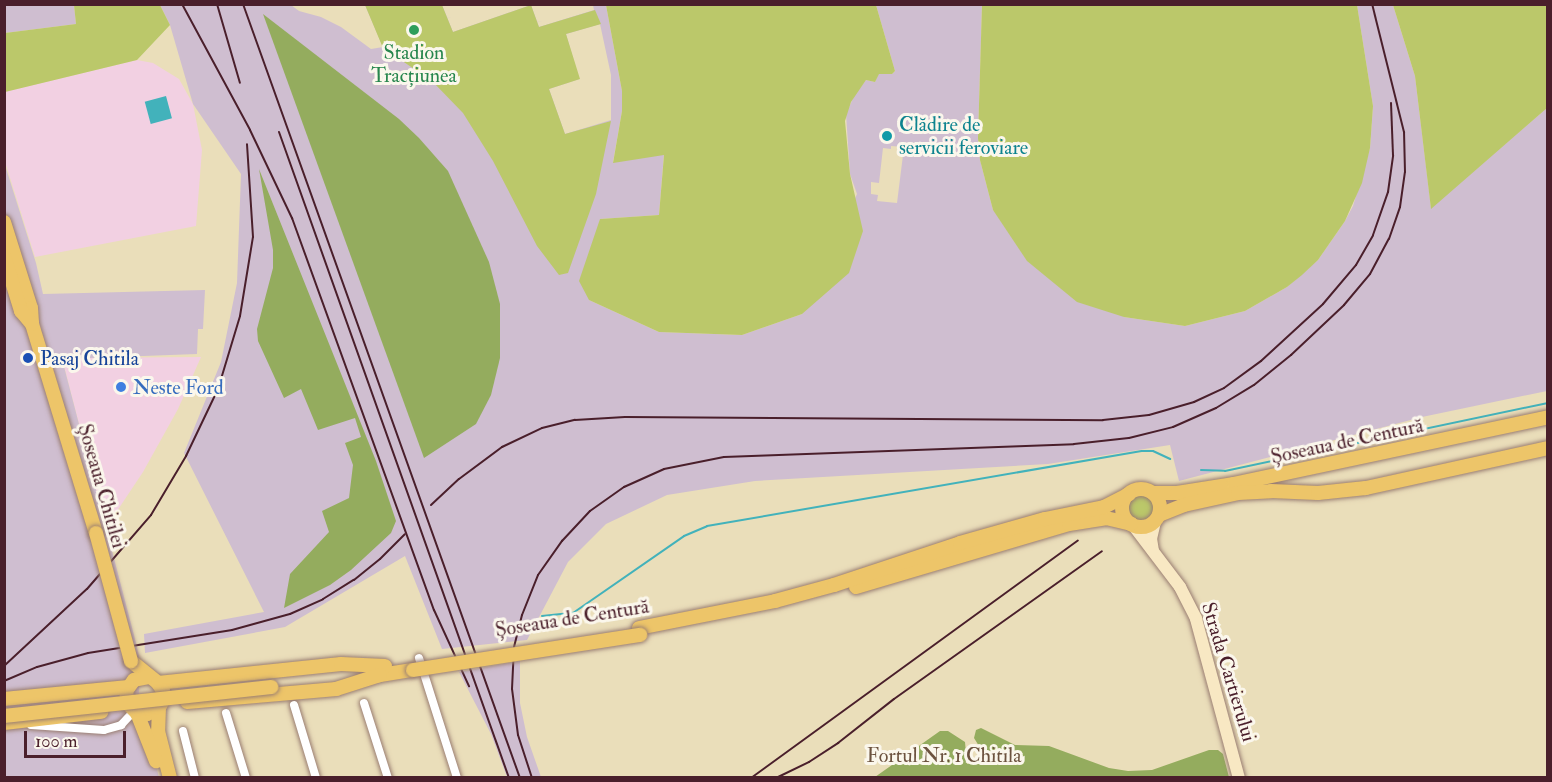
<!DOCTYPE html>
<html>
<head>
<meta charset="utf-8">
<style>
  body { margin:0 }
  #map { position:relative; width:1552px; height:782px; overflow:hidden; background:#eadeba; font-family:"IM FELL Double Pica",serif }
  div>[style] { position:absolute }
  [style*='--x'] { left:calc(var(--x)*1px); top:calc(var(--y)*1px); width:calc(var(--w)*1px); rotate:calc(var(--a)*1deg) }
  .built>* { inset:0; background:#f2d0e2 }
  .industrial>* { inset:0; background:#cfbed0 }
  .green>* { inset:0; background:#bbc86a }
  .round { border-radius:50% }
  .forest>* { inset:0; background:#94ac5e }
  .water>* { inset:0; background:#42b2bb; transform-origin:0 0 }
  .stream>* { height:2px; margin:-1px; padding:0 1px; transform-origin:1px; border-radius:1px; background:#42b2bb }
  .roads { filter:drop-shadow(0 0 2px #9a7e72) drop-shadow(0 0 2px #9a7e72) }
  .street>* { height:8px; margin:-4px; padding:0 4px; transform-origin:4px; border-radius:4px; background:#fff }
  .secondary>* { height:12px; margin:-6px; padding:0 6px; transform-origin:6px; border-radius:6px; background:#f8e8c3 }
  .primary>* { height:14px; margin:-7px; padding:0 7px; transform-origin:7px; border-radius:7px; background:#edc569 }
  .primary>.ring { margin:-7px; padding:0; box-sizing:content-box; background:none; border:14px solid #edc569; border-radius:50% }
  .rail>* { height:2px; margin:-1px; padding:0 1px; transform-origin:1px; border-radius:1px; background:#4a1f2b }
  .bridges { filter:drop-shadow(0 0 2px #9a7e72) drop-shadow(0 0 2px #9a7e72) }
  .primary-bridge>* { height:14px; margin:-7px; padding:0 7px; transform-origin:7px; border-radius:7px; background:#edc569 }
  .dots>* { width:16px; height:16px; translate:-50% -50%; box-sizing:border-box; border:3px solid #fbf7ec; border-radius:50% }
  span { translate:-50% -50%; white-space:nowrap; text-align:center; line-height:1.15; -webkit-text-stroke:6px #fbf7ec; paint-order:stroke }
  .leisure-label { font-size:20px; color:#27864d }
  .culture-label { font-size:20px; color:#0d838f }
  .left { translate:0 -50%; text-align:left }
  .transit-label { font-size:20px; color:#164399 }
  .shop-label { font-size:20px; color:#366cbe }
  .street-label { font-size:20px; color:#4a1f2b }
  .park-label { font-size:20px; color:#6c523e }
  .frame { position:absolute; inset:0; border:6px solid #4a1f2b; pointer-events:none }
  .scale { position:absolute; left:24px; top:731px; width:102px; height:27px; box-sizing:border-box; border:3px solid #4a1f2b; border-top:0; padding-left:8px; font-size:18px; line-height:21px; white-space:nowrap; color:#4a1f2b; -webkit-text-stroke:4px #fbf7ec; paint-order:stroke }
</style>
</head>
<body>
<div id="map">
  <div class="built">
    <div style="clip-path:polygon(137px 60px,153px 63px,179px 79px,193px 104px,202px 150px,196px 226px,35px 257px,5px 162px,4px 92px)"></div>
    <div style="clip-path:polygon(201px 357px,178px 409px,143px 472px,117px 511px,103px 517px,62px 358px)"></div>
  </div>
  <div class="industrial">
    <div style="clip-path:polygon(4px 5px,74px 5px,76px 24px,5px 33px)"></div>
    <div style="clip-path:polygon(evenodd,160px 5px,291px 5px,299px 11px,321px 17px,341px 27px,371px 49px,383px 47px,365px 5px,442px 5px,453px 32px,531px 5px,539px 27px,594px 10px,593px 5px,606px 5px,622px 91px,622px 111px,613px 162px,664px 154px,659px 215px,600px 219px,589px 300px,659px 332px,742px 335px,802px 314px,857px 194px,850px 174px,846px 114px,854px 96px,866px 80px,875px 82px,878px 74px,892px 74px,895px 71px,876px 5px,982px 5px,978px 138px,980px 160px,993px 210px,1124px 317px,1185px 326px,1245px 311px,1287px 287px,1318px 260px,1345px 221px,1353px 206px,1370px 148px,1373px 106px,1357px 5px,1393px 5px,1415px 76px,1431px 208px,1547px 108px,1547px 391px,1422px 417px,1179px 481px,1170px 445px,1048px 464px,755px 481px,667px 495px,606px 524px,568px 562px,527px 640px,442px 649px,405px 556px,285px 627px,145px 653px,144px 634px,264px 612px,184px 453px,221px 362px,237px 283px,241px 174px,193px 104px,170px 25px,160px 5px,600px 24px,611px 75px,611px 120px,565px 134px,549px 89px,579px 79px,566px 34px,600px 24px,160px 5px,891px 146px,904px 147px,897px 203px,877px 201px,878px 195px,871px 194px,871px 182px,879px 183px,883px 148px,891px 149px,891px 146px)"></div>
    <div style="clip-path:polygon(4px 162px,36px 263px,43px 294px,205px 290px,203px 329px,198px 329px,197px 354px,62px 359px,135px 639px,139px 656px,139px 704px,159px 777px,5px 777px)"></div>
    <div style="clip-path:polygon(520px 661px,520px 703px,527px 737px,541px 777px,507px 777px,491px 734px,459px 672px)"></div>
  </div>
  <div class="green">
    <div style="clip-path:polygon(74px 5px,160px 5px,170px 25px,137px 60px,5px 92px,5px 33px,76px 24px)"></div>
    <div style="clip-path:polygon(365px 5px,442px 5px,453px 32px,531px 5px,539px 27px,595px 10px,601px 24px,566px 34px,580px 79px,549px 89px,565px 134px,611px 121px,596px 194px,568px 273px,559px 275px,537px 246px,493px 161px,463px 113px,432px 81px,383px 48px)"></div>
    <div style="clip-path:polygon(606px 5px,876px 5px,895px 71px,892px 74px,879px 74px,875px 82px,866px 80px,851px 102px,845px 121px,850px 174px,863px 231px,849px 273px,802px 314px,742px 335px,659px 332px,589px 300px,579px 281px,600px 219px,659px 215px,664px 155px,613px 163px,622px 111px,622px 91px)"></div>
    <div style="clip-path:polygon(982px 5px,1357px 5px,1373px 106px,1370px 148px,1362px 183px,1345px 221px,1318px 260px,1302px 275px,1287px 287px,1245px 311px,1185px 326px,1124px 317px,1077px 302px,1027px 261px,993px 210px,980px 160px,978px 138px)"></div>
    <div style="clip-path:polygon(1393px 5px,1547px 5px,1547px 108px,1431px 209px,1415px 76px)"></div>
    <div class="round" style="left:1128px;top:495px;width:26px;height:26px"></div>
  </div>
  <div class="forest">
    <div style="clip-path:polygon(263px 14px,399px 119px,419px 138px,448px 171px,489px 262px,500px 304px,500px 358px,491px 395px,476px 424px,424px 458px)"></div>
    <div style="clip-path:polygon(259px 169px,376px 461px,396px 521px,391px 533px,351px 570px,330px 585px,284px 608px,290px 574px,329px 532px,322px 511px,349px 498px,353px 465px,345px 443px,361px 437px,355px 418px,318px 430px,301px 389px,284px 398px,258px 341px,257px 329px,273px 268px,273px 250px)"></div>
    <div style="clip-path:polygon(981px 728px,1015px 745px,1049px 746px,1109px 768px,1128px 771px,1152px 770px,1209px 750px,1218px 750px,1223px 754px,1229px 777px,875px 777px,940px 731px,948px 731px,965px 742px,967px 764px,987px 759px,974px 738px,976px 730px)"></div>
  </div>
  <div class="water">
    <div style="left:166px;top:96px;width:23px;height:22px;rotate:75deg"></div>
  </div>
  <div class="stream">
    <div style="--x:1201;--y:470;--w:24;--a:2"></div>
    <div style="--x:1225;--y:471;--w:330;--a:-11.9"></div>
    <div style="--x:542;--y:616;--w:31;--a:-6"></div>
    <div style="--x:573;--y:613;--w:135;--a:-34.7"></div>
    <div style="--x:684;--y:536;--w:25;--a:-23"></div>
    <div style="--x:707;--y:526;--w:441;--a:-9.8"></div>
    <div style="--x:1142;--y:451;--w:11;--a:0"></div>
    <div style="--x:1153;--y:451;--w:19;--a:25"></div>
  </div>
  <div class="roads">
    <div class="street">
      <div style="--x:419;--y:658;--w:126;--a:72.4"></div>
      <div style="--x:364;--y:703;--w:79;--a:72.3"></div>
      <div style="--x:294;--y:705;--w:76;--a:73.2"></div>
      <div style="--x:226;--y:713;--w:68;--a:72.9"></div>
      <div style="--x:31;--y:725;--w:73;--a:3.9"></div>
      <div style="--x:104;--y:730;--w:18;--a:-16"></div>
      <div style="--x:121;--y:725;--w:19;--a:-47"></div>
      <div style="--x:183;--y:731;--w:49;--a:75.7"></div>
    </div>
    <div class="secondary">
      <div style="--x:1133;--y:525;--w:78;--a:52.8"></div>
      <div style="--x:1180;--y:587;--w:36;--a:63"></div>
      <div style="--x:1196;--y:619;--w:165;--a:74.9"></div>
      <div style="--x:1153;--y:551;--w:12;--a:-99"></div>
      <div style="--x:1151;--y:539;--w:17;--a:-77"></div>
    </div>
    <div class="primary">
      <div style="--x:4;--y:222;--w:90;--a:72.6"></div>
      <div style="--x:31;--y:308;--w:16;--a:86"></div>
      <div style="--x:32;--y:324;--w:219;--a:73"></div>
      <div style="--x:4;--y:256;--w:58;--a:72.8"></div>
      <div style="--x:21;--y:311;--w:17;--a:50"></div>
      <div class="ring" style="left:1122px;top:489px;width:24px;height:24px"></div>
      <div style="--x:1153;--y:493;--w:24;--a:0"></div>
      <div style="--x:1177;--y:493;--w:58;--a:-9"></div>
      <div style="--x:1234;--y:484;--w:321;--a:-12"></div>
      <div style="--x:1159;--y:515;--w:27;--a:-22"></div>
      <div style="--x:1184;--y:505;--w:55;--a:-12.5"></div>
      <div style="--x:1238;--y:493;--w:33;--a:-3"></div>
      <div style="--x:1271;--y:491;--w:47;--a:2.4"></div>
      <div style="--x:1318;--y:493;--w:48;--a:-5.9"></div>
      <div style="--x:1366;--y:488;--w:186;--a:-12.4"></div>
      <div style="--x:856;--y:587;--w:222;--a:-16.5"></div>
      <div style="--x:1069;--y:524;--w:37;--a:-9"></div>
      <div style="--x:1106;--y:518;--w:26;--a:13"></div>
      <div style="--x:639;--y:628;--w:139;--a:-11.2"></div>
      <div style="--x:775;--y:601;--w:61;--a:-15.2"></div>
      <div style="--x:834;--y:585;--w:133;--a:-18.4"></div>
      <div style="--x:960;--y:543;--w:88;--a:-15.8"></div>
      <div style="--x:1045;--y:519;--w:60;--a:-11.5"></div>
      <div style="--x:1104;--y:507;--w:28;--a:-27"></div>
      <div style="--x:131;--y:661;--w:35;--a:39"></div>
      <div style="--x:158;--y:683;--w:9;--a:58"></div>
      <div style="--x:163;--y:691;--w:13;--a:99"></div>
      <div style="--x:161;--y:704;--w:8;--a:130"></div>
      <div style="--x:156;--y:710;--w:10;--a:156"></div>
      <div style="--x:147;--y:714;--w:10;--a:-174"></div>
      <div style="--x:137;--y:713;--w:13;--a:-135"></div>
      <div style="--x:128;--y:704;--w:13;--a:-99"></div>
      <div style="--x:126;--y:691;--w:14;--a:-54"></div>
      <div style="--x:134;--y:680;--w:16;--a:-11"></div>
      <div style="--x:374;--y:676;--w:39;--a:-9"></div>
      <div style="--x:158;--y:683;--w:184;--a:-5.9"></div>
      <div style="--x:341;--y:664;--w:44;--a:2.6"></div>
      <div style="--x:4;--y:699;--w:125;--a:-5.5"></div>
      <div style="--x:187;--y:702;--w:150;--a:-5"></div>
      <div style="--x:336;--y:689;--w:46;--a:-17.7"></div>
      <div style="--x:159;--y:707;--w:24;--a:92"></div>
      <div style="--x:158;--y:731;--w:49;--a:75.7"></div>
      <div style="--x:137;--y:713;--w:52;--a:68.4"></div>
      <div style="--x:4;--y:723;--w:98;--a:-6.5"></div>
    </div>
  </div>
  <div class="rail">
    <div style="--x:182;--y:4;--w:143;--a:61.6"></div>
    <div style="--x:250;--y:130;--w:98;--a:64.5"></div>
    <div style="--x:292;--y:218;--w:417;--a:70.1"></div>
    <div style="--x:434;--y:610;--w:84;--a:65.3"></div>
    <div style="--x:217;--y:4;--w:82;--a:73.8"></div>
    <div style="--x:243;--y:4;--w:822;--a:70.31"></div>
    <div style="--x:279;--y:132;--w:686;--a:70.4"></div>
    <div style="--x:431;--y:505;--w:38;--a:-43"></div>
    <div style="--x:459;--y:479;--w:54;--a:-36.7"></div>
    <div style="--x:502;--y:447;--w:44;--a:-25.4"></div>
    <div style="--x:542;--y:428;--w:34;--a:-14"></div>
    <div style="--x:575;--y:420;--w:50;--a:-3.4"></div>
    <div style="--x:625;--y:417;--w:478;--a:0.4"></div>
    <div style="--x:1103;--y:420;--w:46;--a:-6.2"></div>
    <div style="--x:1149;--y:415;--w:47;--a:-16.1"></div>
    <div style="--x:1194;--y:402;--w:33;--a:-25"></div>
    <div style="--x:1224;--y:388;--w:46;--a:-36.1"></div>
    <div style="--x:1261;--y:361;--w:84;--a:-42.6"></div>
    <div style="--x:1323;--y:304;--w:51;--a:-49.8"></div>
    <div style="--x:1356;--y:265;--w:34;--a:-60"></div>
    <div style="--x:1373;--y:235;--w:46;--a:-70.8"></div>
    <div style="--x:1388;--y:192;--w:37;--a:-82"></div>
    <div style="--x:1393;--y:155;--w:52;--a:-92.2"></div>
    <div style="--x:4;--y:666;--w:113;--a:-42.9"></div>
    <div style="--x:87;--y:589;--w:98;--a:-49.1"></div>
    <div style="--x:151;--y:515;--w:69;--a:-59.3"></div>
    <div style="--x:186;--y:456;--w:74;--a:-64.5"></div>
    <div style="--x:218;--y:389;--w:76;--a:-73.2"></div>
    <div style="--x:240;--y:316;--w:80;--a:-80.7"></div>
    <div style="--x:253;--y:237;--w:93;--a:-93.7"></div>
    <div style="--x:4;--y:681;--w:36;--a:-23"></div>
    <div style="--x:37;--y:667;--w:53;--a:-15.4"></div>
    <div style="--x:88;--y:653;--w:146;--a:-9.1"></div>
    <div style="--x:232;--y:630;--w:60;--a:-15.4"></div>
    <div style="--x:290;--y:614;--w:36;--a:-24"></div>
    <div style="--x:323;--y:599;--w:36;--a:-32"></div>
    <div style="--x:354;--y:580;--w:33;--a:-39"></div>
    <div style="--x:380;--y:559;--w:35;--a:-45"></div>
    <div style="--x:532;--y:778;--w:45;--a:-108"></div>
    <div style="--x:518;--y:735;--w:46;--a:-97.4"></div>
    <div style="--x:512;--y:689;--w:42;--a:-87.3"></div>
    <div style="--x:514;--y:647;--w:33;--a:-76"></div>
    <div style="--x:522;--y:615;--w:43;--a:-68.2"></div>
    <div style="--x:538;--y:575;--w:42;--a:-54.8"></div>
    <div style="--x:562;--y:541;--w:41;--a:-47"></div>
    <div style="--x:590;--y:511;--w:42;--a:-35.2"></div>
    <div style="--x:624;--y:487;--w:44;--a:-24.2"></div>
    <div style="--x:664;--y:469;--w:61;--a:-11.3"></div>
    <div style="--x:724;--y:457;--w:350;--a:-2.1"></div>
    <div style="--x:1074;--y:444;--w:55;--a:-6.2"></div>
    <div style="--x:1129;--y:438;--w:45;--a:-14"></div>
    <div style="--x:1173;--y:427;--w:47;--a:-23.8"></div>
    <div style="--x:1216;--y:408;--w:44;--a:-31.2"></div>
    <div style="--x:1254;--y:385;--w:48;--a:-39"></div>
    <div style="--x:1291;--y:355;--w:73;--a:-43.3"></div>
    <div style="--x:1344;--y:305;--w:40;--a:-50"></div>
    <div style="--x:1370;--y:274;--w:40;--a:-62"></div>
    <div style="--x:1389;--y:239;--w:34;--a:-71"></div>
    <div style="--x:1400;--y:207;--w:35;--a:-82"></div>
    <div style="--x:1405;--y:172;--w:40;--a:-91.4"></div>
    <div style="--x:1404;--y:132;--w:132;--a:-104"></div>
    <div style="--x:751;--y:778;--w:404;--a:-36"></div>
    <div style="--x:776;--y:778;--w:37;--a:-26"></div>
    <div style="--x:809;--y:762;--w:35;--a:-33"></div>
    <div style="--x:838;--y:743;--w:71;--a:-38.2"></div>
    <div style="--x:894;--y:699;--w:255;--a:-35.4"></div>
  </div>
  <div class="bridges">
    <div class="primary-bridge">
      <div style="--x:96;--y:533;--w:133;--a:74.7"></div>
      <div style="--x:413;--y:670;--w:230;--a:-8.8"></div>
      <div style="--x:4;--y:716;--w:269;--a:-6.2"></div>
    </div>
  </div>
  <div class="dots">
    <div style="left:414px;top:30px;background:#2e9e5b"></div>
    <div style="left:887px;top:136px;background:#0f9aa8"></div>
    <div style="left:28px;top:358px;background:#1a4fb4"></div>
    <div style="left:121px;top:387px;background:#3f7fe0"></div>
  </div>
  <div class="leisure-label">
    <span style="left:414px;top:64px">Stadion<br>Tracțiunea</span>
  </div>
  <div class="culture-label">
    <span class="left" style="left:899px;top:136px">Clădire de<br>servicii feroviare</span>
  </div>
  <div class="transit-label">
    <span class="left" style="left:40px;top:358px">Pasaj Chitila</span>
  </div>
  <div class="shop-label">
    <span class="left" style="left:133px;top:387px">Neste Ford</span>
  </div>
  <div class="street-label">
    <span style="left:1347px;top:441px;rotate:-12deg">Șoseaua de Centură</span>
    <span style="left:102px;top:486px;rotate:74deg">Șoseaua Chitilei</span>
    <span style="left:572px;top:618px;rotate:-9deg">Șoseaua de Centură</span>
    <span style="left:1229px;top:672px;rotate:73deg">Strada Cartierului</span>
  </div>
  <div class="park-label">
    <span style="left:944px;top:755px">Fortul Nr. 1 Chitila</span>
  </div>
  <div class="frame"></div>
  <div class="scale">100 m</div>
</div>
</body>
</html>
